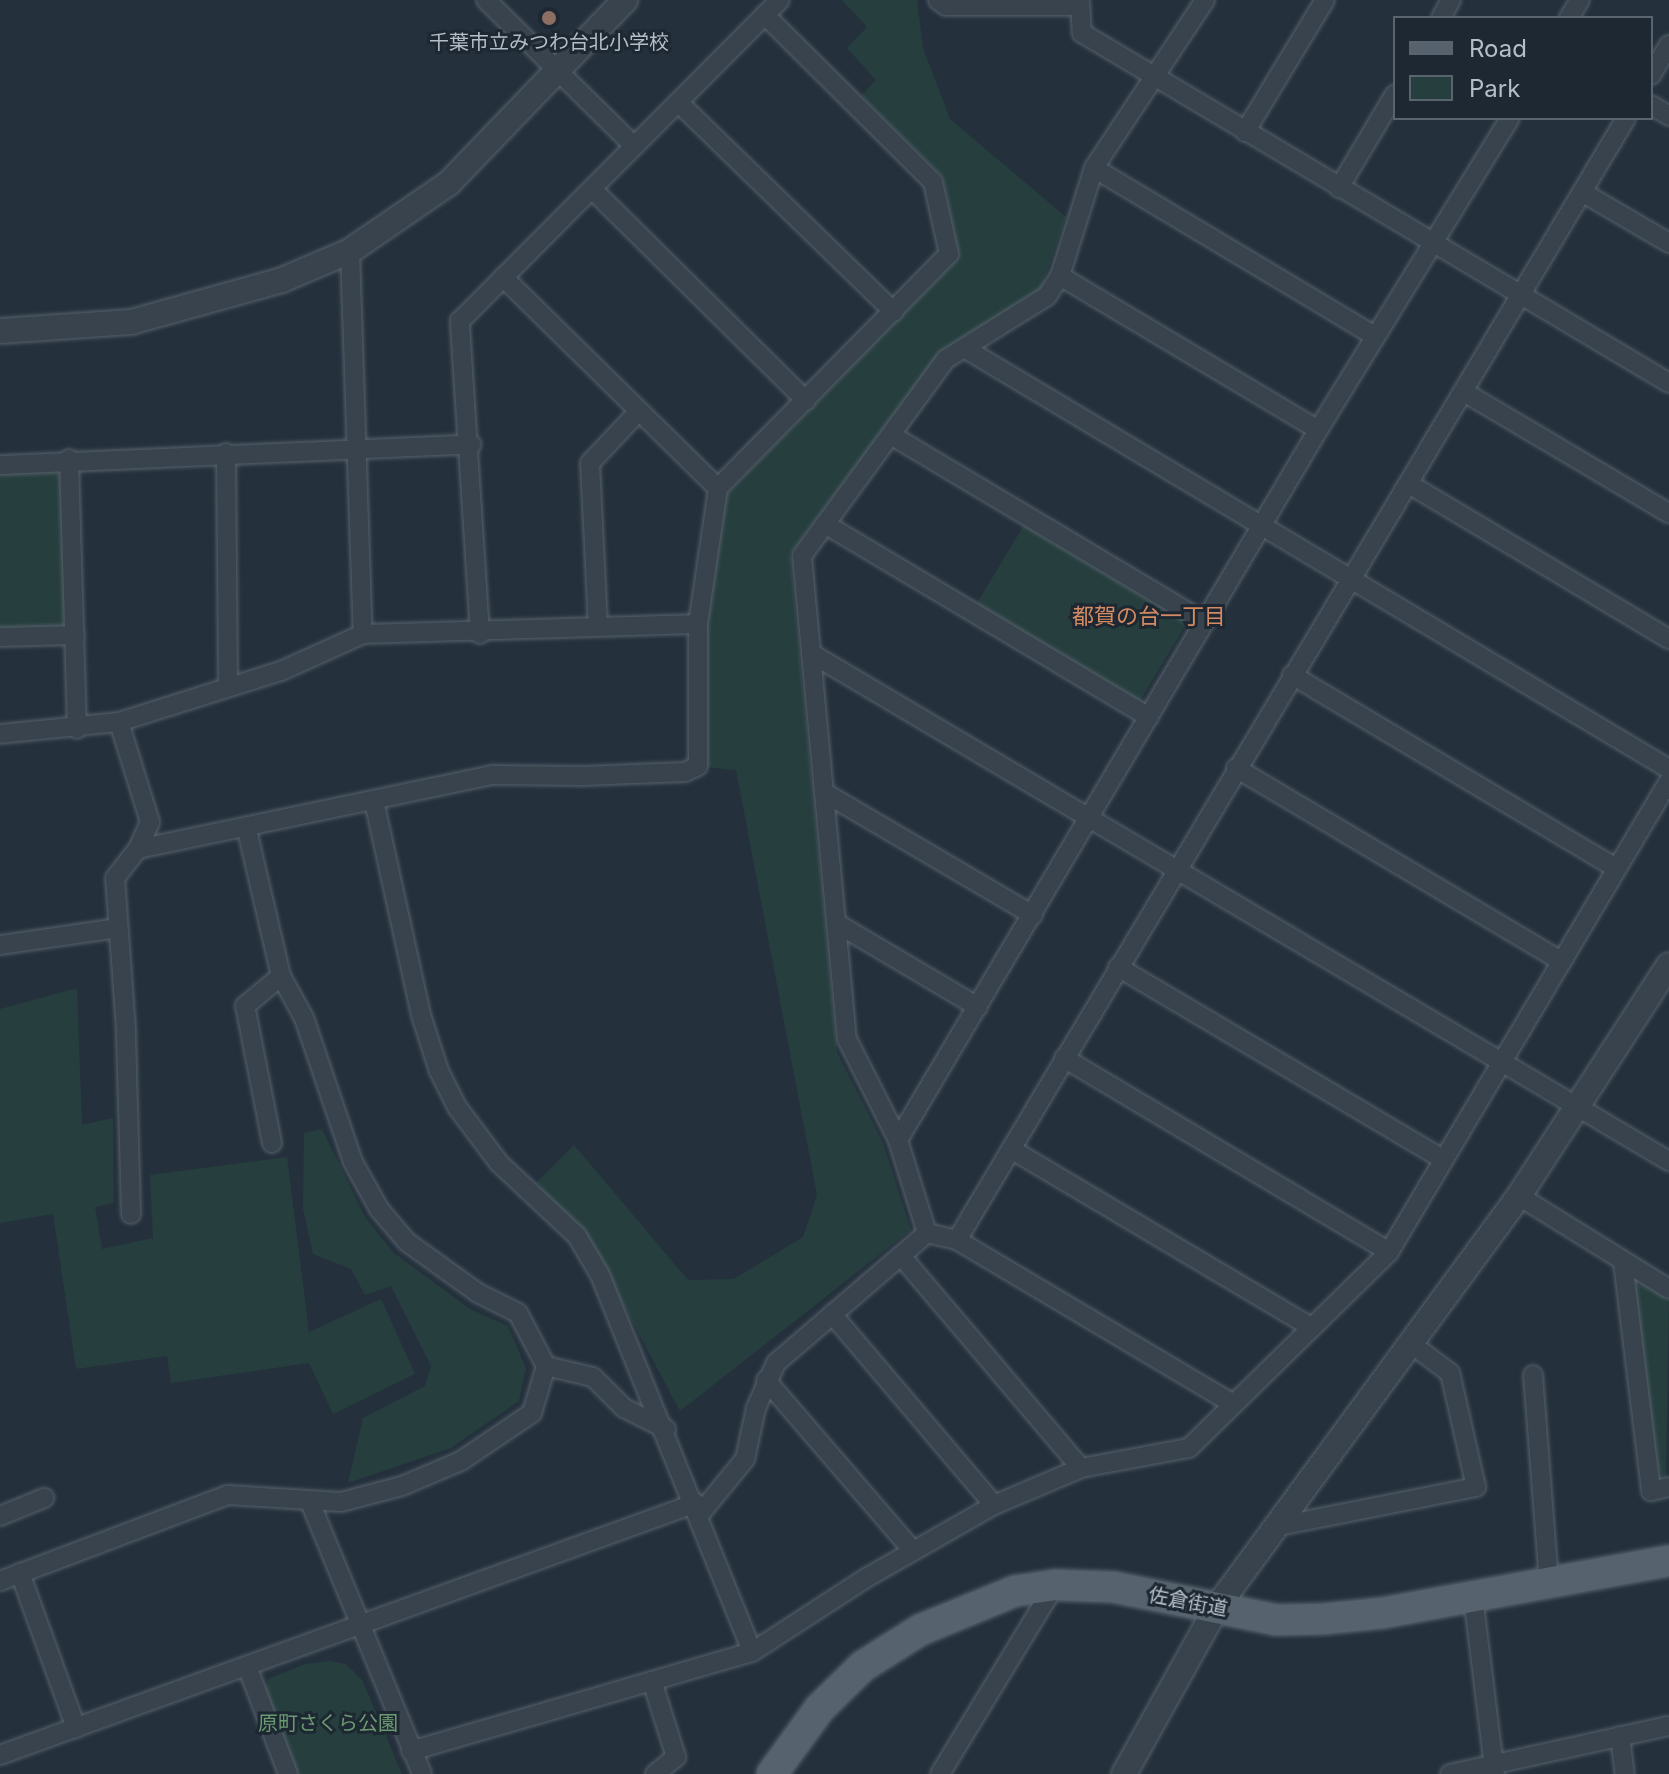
<!DOCTYPE html>
<html>
<head>
<meta charset="utf-8">
<style>
  body { margin:0 }
  #map { position:relative; width:1669px; height:1774px; overflow:hidden; background:#24313d; font-family:Inter,"Noto Sans JP",sans-serif }
  div>[style] { position:absolute }
  [style*='--x'] { left:calc(var(--x)*1px); top:calc(var(--y)*1px); width:calc(var(--w)*1px); rotate:calc(var(--a)*1deg) }
  .green>* { inset:0; background:#263e3e; transform-origin:0 0 }
  .roads { filter:drop-shadow(0 0 2px #56616b) drop-shadow(0 0 2px #56616b) }
  .minor>* { height:18px; margin:-9px; padding:0 9px; transform-origin:9px; border-radius:9px; background:#38434d }
  .tertiary>* { height:24px; margin:-12px; padding:0 12px; transform-origin:12px; border-radius:12px; background:#38434d }
  .primary>* { height:30px; margin:-15px; padding:0 15px; transform-origin:15px; border-radius:15px; background:#56626d }
  .dots>* { width:22px; height:22px; translate:-50% -50%; box-sizing:border-box; border:4px solid #1d2832; border-radius:50% }
  span { translate:-50% -50%; white-space:nowrap; text-align:center; line-height:1.15; -webkit-text-stroke:6px #1d2832; paint-order:stroke }
  .poi-label { font-size:20px; color:#b4bec9 }
  .street-label { font-size:20px; color:#b4bec9 }
  .park-label { font-size:20px; color:#6b9971 }
  .neighbourhood-label { font-size:22px; color:#d48a63 }
  .legend { position:absolute; left:1393px; top:16px; width:260px; height:104px; box-sizing:border-box; background:#1d2832; border:2px solid #59646e; margin:0; padding:10px 14px; list-style:none; font-size:24px; color:#b4bec9 }
  .legend li { display:flex; align-items:center; gap:16px; height:40px }
  .legend b { width:40px; border:2px solid #59646e }
</style>
</head>
<body>
<div id="map">
  <div class="green">
    <div style="clip-path:polygon(842px 0,917px 0,923px 48px,950px 119px,1066px 217px,1041px 289px,940px 353px,790px 554px,837px 1052px,883px 1143px,911px 1230px,680px 1411px,586px 1235px,536px 1183px,574px 1145px,688px 1280px,734px 1279px,803px 1237px,817px 1195px,736px 770px,706px 767px,706px 625px,726px 495px,959px 257px,943px 176px,861px 96px,876px 80px,847px 48px,867px 27px)"></div>
    <div style="clip-path:polygon(49px 466px,61px 478px,65px 624px,56px 631px,0 633px,0 469px)"></div>
    <div style="left:1024px;top:525px;width:190px;height:94px;rotate:31deg"></div>
    <div style="clip-path:polygon(77px 988px,82px 1125px,113px 1118px,114px 1203px,95px 1207px,102px 1249px,153px 1238px,150px 1175px,287px 1157px,309px 1332px,381px 1299px,415px 1374px,333px 1414px,309px 1363px,171px 1383px,167px 1356px,76px 1369px,53px 1214px,0 1223px,0 1009px)"></div>
    <div style="clip-path:polygon(322px 1129px,365px 1217px,393px 1252px,470px 1309px,508px 1326px,526px 1368px,519px 1401px,451px 1448px,348px 1483px,363px 1418px,425px 1386px,431px 1366px,391px 1286px,365px 1295px,351px 1269px,313px 1254px,303px 1209px,304px 1133px)"></div>
    <div style="clip-path:polygon(1645px 1282px,1669px 1297px,1666px 1478px,1654px 1468px,1631px 1289px)"></div>
    <div style="clip-path:polygon(329px 1661px,346px 1664px,362px 1680px,402px 1774px,295px 1774px,265px 1690px,268px 1679px,305px 1664px)"></div>
  </div>
  <div class="roads">
    <div class="minor">
      <div style="--x:486;--y:0;--w:208;--a:44.6"></div>
      <div style="--x:938;--y:0;--w:10;--a:37"></div>
      <div style="--x:946;--y:6;--w:134;--a:0"></div>
      <div style="--x:1080;--y:0;--w:33;--a:87"></div>
      <div style="--x:1082;--y:33;--w:683;--a:30.81"></div>
      <div style="--x:1205;--y:0;--w:201;--a:123.5"></div>
      <div style="--x:1094;--y:168;--w:113;--a:107.5"></div>
      <div style="--x:1060;--y:276;--w:24;--a:123"></div>
      <div style="--x:1047;--y:296;--w:119;--a:148"></div>
      <div style="--x:946;--y:359;--w:244;--a:126.2"></div>
      <div style="--x:802;--y:556;--w:485;--a:84.7"></div>
      <div style="--x:847;--y:1039;--w:113;--a:63.2"></div>
      <div style="--x:898;--y:1140;--w:97;--a:72.7"></div>
      <div style="--x:927;--y:1233;--w:31;--a:13"></div>
      <div style="--x:957;--y:1240;--w:321;--a:30.7"></div>
      <div style="--x:1441;--y:18;--w:21;--a:-61"></div>
      <div style="--x:1569;--y:18;--w:21;--a:-59"></div>
      <div style="--x:1651;--y:75;--w:35;--a:-59"></div>
      <div style="--x:678;--y:102;--w:301;--a:44.2"></div>
      <div style="--x:1651;--y:105;--w:21;--a:31"></div>
      <div style="--x:1245;--y:132;--w:154;--a:-58.8"></div>
      <div style="--x:1094;--y:168;--w:327;--a:30.9"></div>
      <div style="--x:1339;--y:188;--w:109;--a:-59.2"></div>
      <div style="--x:592;--y:189;--w:301;--a:44.7"></div>
      <div style="--x:1582;--y:192;--w:101;--a:30.4"></div>
      <div style="--x:350;--y:251;--w:383;--a:88.1"></div>
      <div style="--x:1060;--y:276;--w:300;--a:30.8"></div>
      <div style="--x:503;--y:277;--w:301;--a:44.5"></div>
      <div style="--x:966;--y:349;--w:819;--a:30.86"></div>
      <div style="--x:1464;--y:392;--w:238;--a:30.6"></div>
      <div style="--x:891;--y:435;--w:365;--a:30.8"></div>
      <div style="--x:226;--y:453;--w:233;--a:89.5"></div>
      <div style="--x:69;--y:459;--w:270;--a:88.3"></div>
      <div style="--x:0;--y:465;--w:472;--a:-2.5"></div>
      <div style="--x:1409;--y:484;--w:303;--a:30.8"></div>
      <div style="--x:825;--y:524;--w:377;--a:30.8"></div>
      <div style="--x:598;--y:627;--w:164;--a:-92.8"></div>
      <div style="--x:590;--y:463;--w:71;--a:-46.7"></div>
      <div style="--x:480;--y:634;--w:314;--a:-93.7"></div>
      <div style="--x:460;--y:321;--w:453;--a:-45.1"></div>
      <div style="--x:0;--y:637;--w:75;--a:-1.5"></div>
      <div style="--x:812;--y:654;--w:996;--a:30.61"></div>
      <div style="--x:1292;--y:675;--w:378;--a:30.8"></div>
      <div style="--x:119;--y:722;--w:170;--a:-17.5"></div>
      <div style="--x:281;--y:671;--w:90;--a:-24.3"></div>
      <div style="--x:363;--y:634;--w:335;--a:-1.7"></div>
      <div style="--x:0;--y:734;--w:120;--a:-5.8"></div>
      <div style="--x:119;--y:722;--w:105;--a:72.8"></div>
      <div style="--x:150;--y:822;--w:30;--a:114"></div>
      <div style="--x:138;--y:849;--w:363;--a:-11.8"></div>
      <div style="--x:493;--y:775;--w:91;--a:0.6"></div>
      <div style="--x:584;--y:776;--w:101;--a:-2.3"></div>
      <div style="--x:685;--y:772;--w:14;--a:-25"></div>
      <div style="--x:698;--y:766;--w:142;--a:-90"></div>
      <div style="--x:698;--y:624;--w:137;--a:-81.6"></div>
      <div style="--x:718;--y:488;--w:329;--a:-45.4"></div>
      <div style="--x:949;--y:254;--w:74;--a:-102.5"></div>
      <div style="--x:933;--y:182;--w:237;--a:-135.2"></div>
      <div style="--x:1236;--y:768;--w:378;--a:30.7"></div>
      <div style="--x:825;--y:793;--w:241;--a:30.4"></div>
      <div style="--x:374;--y:801;--w:219;--a:77.6"></div>
      <div style="--x:421;--y:1015;--w:59;--a:72.2"></div>
      <div style="--x:439;--y:1071;--w:40;--a:63.4"></div>
      <div style="--x:457;--y:1107;--w:70;--a:53.1"></div>
      <div style="--x:499;--y:1163;--w:107;--a:43.1"></div>
      <div style="--x:577;--y:1236;--w:45;--a:59.5"></div>
      <div style="--x:600;--y:1275;--w:406;--a:68"></div>
      <div style="--x:247;--y:830;--w:150;--a:76.9"></div>
      <div style="--x:281;--y:976;--w:48;--a:61.3"></div>
      <div style="--x:304;--y:1018;--w:152;--a:71.2"></div>
      <div style="--x:353;--y:1162;--w:54;--a:61"></div>
      <div style="--x:379;--y:1209;--w:43;--a:49.7"></div>
      <div style="--x:407;--y:1242;--w:87;--a:35.7"></div>
      <div style="--x:478;--y:1293;--w:45;--a:26.6"></div>
      <div style="--x:518;--y:1313;--w:60;--a:62.2"></div>
      <div style="--x:836;--y:923;--w:165;--a:30.6"></div>
      <div style="--x:0;--y:945;--w:119;--a:-8.2"></div>
      <div style="--x:1118;--y:967;--w:377;--a:30.6"></div>
      <div style="--x:1064;--y:1058;--w:378;--a:30.8"></div>
      <div style="--x:898;--y:1140;--w:825;--a:-59.39"></div>
      <div style="--x:1318;--y:430;--w:366;--a:-58.4"></div>
      <div style="--x:272;--y:1143;--w:140;--a:-101.1"></div>
      <div style="--x:245;--y:1006;--w:47;--a:-39.8"></div>
      <div style="--x:1011;--y:1149;--w:349;--a:30.7"></div>
      <div style="--x:1519;--y:1196;--w:176;--a:31.8"></div>
      <div style="--x:131;--y:1214;--w:184;--a:-91.6"></div>
      <div style="--x:126;--y:1030;--w:152;--a:-94.1"></div>
      <div style="--x:115;--y:878;--w:37;--a:-52"></div>
      <div style="--x:957;--y:1240;--w:1306;--a:-59.19"></div>
      <div style="--x:901;--y:1256;--w:278;--a:49.7"></div>
      <div style="--x:1623;--y:1262;--w:231;--a:83"></div>
      <div style="--x:1651;--y:1491;--w:18;--a:-13"></div>
      <div style="--x:832;--y:1314;--w:250;--a:49.7"></div>
      <div style="--x:1533;--y:1375;--w:207;--a:85.6"></div>
      <div style="--x:766;--y:1380;--w:225;--a:49.3"></div>
      <div style="--x:310;--y:1502;--w:294;--a:67.6"></div>
      <div style="--x:700;--y:1514;--w:71;--a:-50.7"></div>
      <div style="--x:745;--y:1459;--w:52;--a:-77.8"></div>
      <div style="--x:756;--y:1408;--w:49;--a:-66"></div>
      <div style="--x:776;--y:1363;--w:199;--a:-40.7"></div>
      <div style="--x:0;--y:1516;--w:48;--a:-22.2"></div>
      <div style="--x:1279;--y:1526;--w:201;--a:-11.2"></div>
      <div style="--x:1476;--y:1487;--w:117;--a:-102.8"></div>
      <div style="--x:1450;--y:1373;--w:50;--a:-143.1"></div>
      <div style="--x:20;--y:1573;--w:165;--a:70.1"></div>
      <div style="--x:0;--y:1581;--w:244;--a:-20.7"></div>
      <div style="--x:228;--y:1495;--w:113;--a:3.5"></div>
      <div style="--x:341;--y:1502;--w:63;--a:-14.7"></div>
      <div style="--x:402;--y:1486;--w:64;--a:-23"></div>
      <div style="--x:461;--y:1461;--w:86;--a:-34.1"></div>
      <div style="--x:532;--y:1413;--w:49;--a:-73.4"></div>
      <div style="--x:546;--y:1366;--w:48;--a:13.2"></div>
      <div style="--x:593;--y:1377;--w:44;--a:45"></div>
      <div style="--x:624;--y:1408;--w:47;--a:26.6"></div>
      <div style="--x:1473;--y:1596;--w:179;--a:83"></div>
      <div style="--x:247;--y:1666;--w:116;--a:69.2"></div>
      <div style="--x:652;--y:1681;--w:80;--a:72.5"></div>
      <div style="--x:676;--y:1757;--w:27;--a:141"></div>
      <div style="--x:1620;--y:1736;--w:38;--a:83"></div>
      <div style="--x:411;--y:1751;--w:355;--a:-16.2"></div>
      <div style="--x:752;--y:1652;--w:136;--a:-33"></div>
      <div style="--x:866;--y:1578;--w:147;--a:-29.7"></div>
      <div style="--x:994;--y:1505;--w:95;--a:-23"></div>
      <div style="--x:1081;--y:1468;--w:110;--a:-10.5"></div>
      <div style="--x:1189;--y:1448;--w:280;--a:-44.4"></div>
      <div style="--x:1389;--y:1252;--w:548;--a:-59.27"></div>
      <div style="--x:0;--y:1755;--w:740;--a:-19.9"></div>
      <div style="--x:940;--y:1774;--w:221;--a:-58.7"></div>
      <div style="--x:1450;--y:1774;--w:224;--a:-12.4"></div>
    </div>
    <div class="tertiary">
      <div style="--x:0;--y:331;--w:131;--a:-3.9"></div>
      <div style="--x:131;--y:322;--w:157;--a:-15.5"></div>
      <div style="--x:282;--y:280;--w:74;--a:-23.1"></div>
      <div style="--x:350;--y:251;--w:120;--a:-34.5"></div>
      <div style="--x:449;--y:183;--w:254;--a:-46.1"></div>
      <div style="--x:1124;--y:1774;--w:191;--a:-60.9"></div>
      <div style="--x:1217;--y:1607;--w:510;--a:-53.69"></div>
      <div style="--x:1519;--y:1196;--w:275;--a:-57"></div>
    </div>
    <div class="primary">
      <div style="--x:772;--y:1774;--w:82;--a:-54"></div>
      <div style="--x:820;--y:1708;--w:60;--a:-44.3"></div>
      <div style="--x:863;--y:1666;--w:67;--a:-32.3"></div>
      <div style="--x:920;--y:1630;--w:103;--a:-22.3"></div>
      <div style="--x:1015;--y:1591;--w:40;--a:-8.5"></div>
      <div style="--x:1055;--y:1585;--w:58;--a:2"></div>
      <div style="--x:1113;--y:1587;--w:166;--a:11.4"></div>
      <div style="--x:1276;--y:1620;--w:47;--a:-1.2"></div>
      <div style="--x:1323;--y:1619;--w:59;--a:-5.8"></div>
      <div style="--x:1382;--y:1613;--w:292;--a:-10.3"></div>
    </div>
  </div>
  <div class="dots">
    <div style="left:549px;top:18px;background:#8d6e63"></div>
  </div>
  <div class="poi-label">
    <span style="left:549px;top:42px">千葉市立みつわ台北小学校</span>
  </div>
  <div class="street-label">
    <span style="left:1188px;top:1602px;rotate:11deg">佐倉街道</span>
  </div>
  <div class="park-label">
    <span style="left:328px;top:1723px">原町さくら公園</span>
  </div>
  <div class="neighbourhood-label">
    <span style="left:1149px;top:617px">都賀の台一丁目</span>
  </div>
  <ul class="legend">
  <li><b style="height:10px;background:#56626d"></b>Road</li>
  <li><b style="height:22px;background:#263e3e"></b>Park</li>
  </ul>
</div>
</body>
</html>
